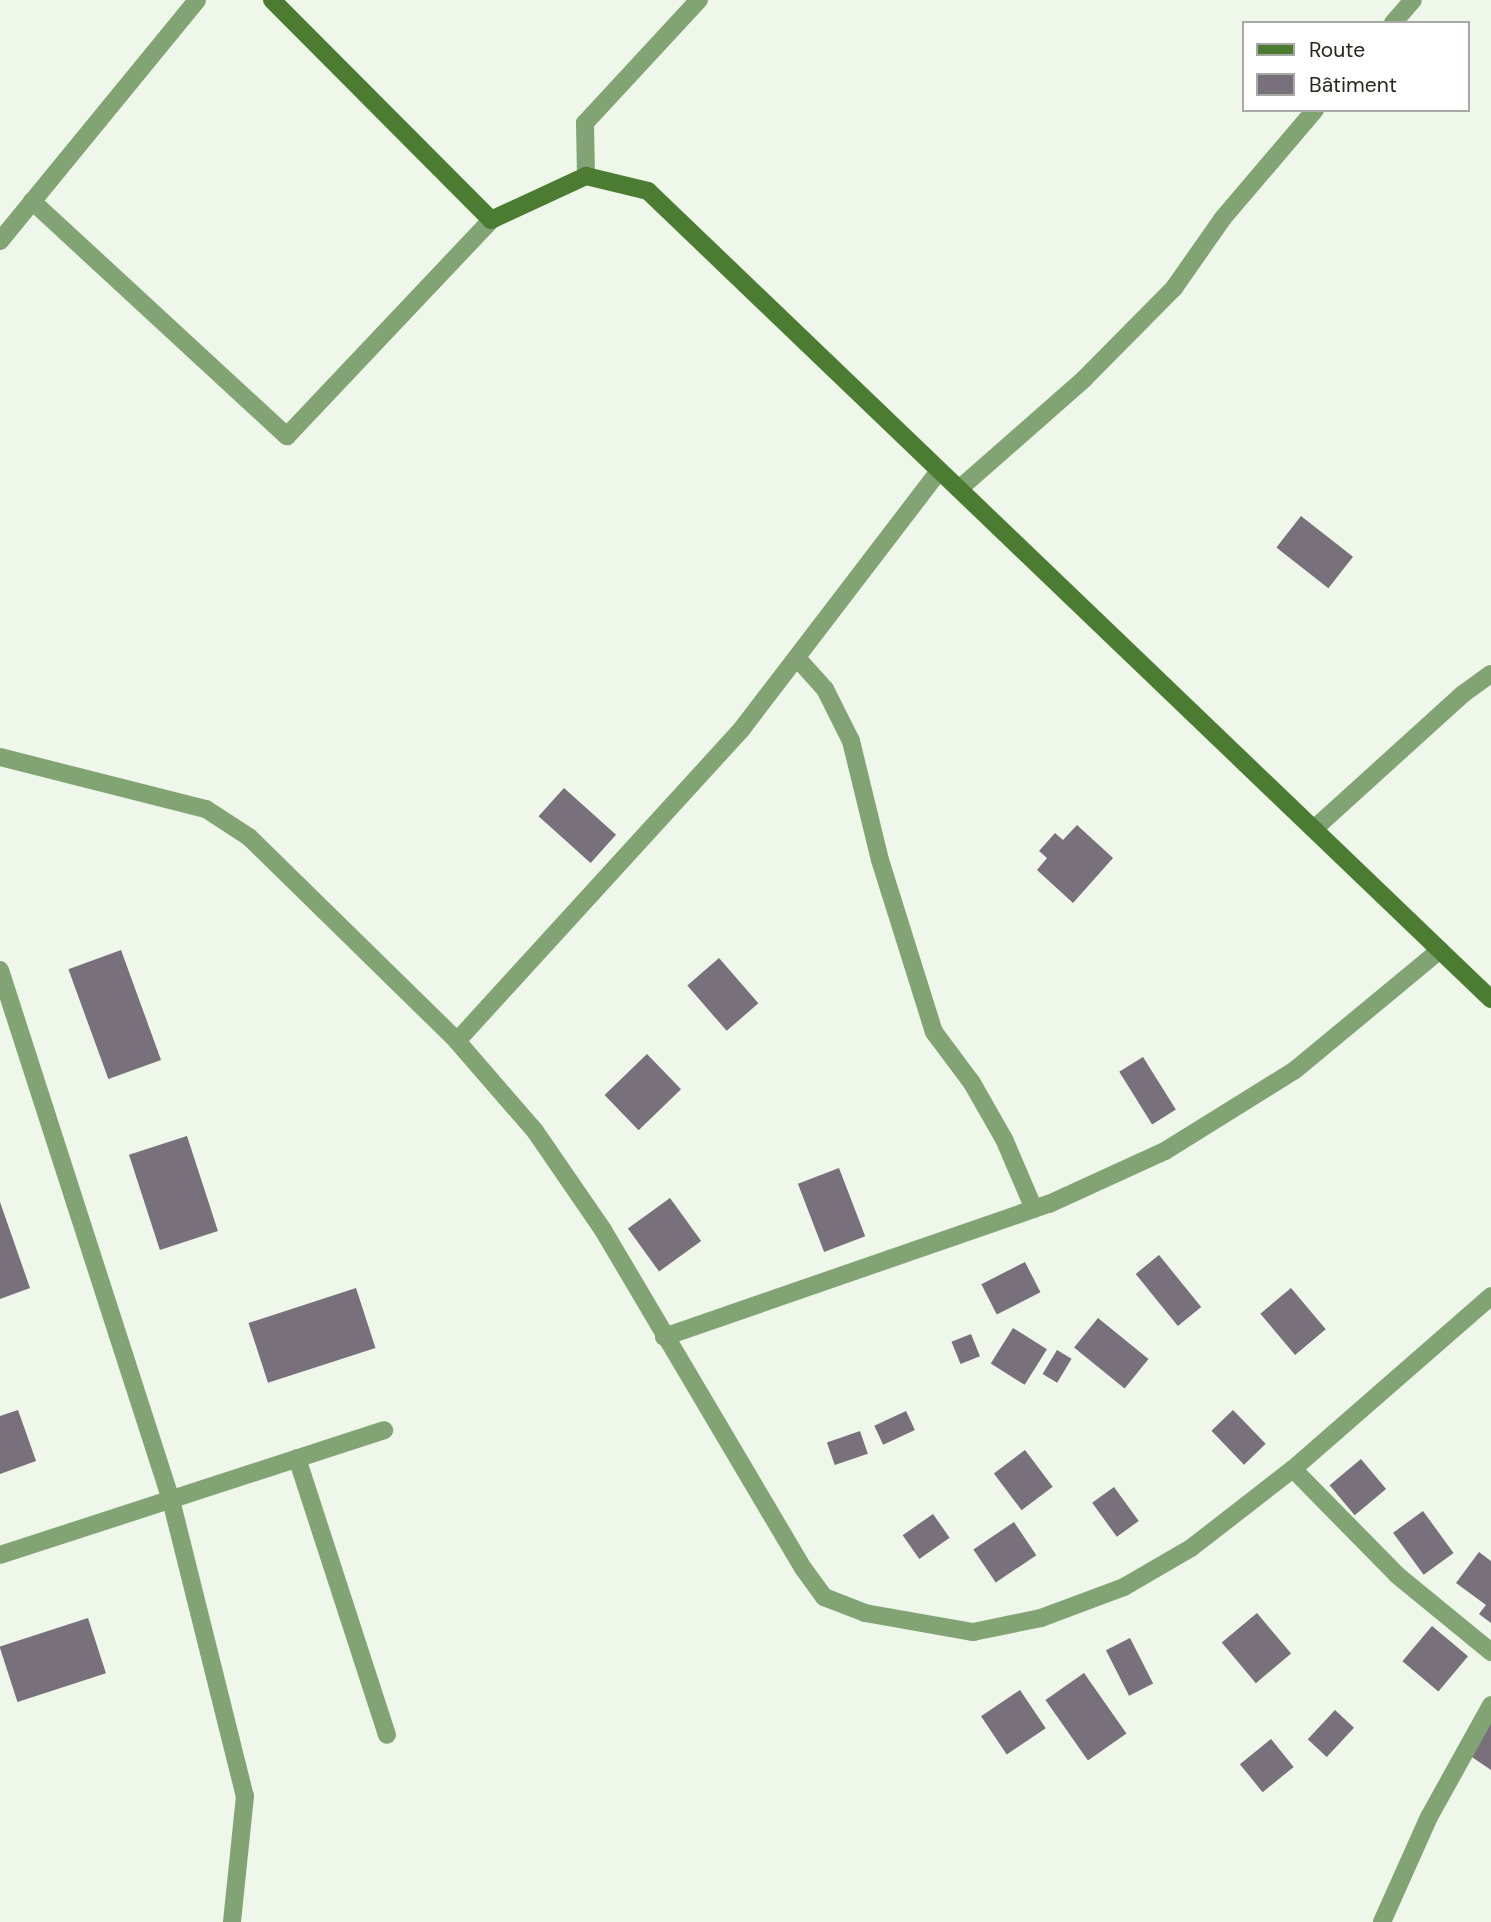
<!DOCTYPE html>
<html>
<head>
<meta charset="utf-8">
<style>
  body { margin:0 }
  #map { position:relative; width:1491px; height:1922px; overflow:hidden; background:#eef7ea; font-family:"DM Sans",sans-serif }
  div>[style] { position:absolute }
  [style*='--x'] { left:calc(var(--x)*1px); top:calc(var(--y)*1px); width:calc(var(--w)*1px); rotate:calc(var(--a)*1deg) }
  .building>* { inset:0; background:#78707b; transform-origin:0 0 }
  .street>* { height:18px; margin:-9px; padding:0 9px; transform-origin:9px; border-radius:9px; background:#82a474 }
  .secondary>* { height:18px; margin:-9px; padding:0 9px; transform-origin:9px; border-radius:9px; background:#4b7c32 }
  span { translate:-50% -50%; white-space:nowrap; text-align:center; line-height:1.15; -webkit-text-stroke:5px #fff; paint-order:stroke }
  .legend { position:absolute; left:1242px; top:21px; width:228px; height:91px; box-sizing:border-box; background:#fff; border:2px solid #a7a9a7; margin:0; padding:9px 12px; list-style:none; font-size:21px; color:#242722 }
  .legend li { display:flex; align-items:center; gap:14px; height:35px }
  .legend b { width:35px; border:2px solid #a7a9a7 }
</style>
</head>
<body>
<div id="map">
  <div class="building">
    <div style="left:1301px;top:516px;width:66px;height:40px;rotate:38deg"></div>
    <div style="left:564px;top:788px;width:70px;height:38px;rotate:42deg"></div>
    <div style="clip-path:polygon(1077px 825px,1113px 858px,1073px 903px,1037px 870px,1047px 858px,1039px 851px,1055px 833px,1063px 840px)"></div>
    <div style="left:121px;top:950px;width:117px;height:56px;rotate:70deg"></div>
    <div style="left:719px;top:958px;width:60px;height:42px;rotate:49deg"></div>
    <div style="left:647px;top:1054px;width:49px;height:59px;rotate:46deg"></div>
    <div style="left:1143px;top:1057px;width:62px;height:28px;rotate:58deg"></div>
    <div style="left:187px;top:1136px;width:100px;height:61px;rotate:72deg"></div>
    <div style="left:839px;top:1168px;width:73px;height:44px;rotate:69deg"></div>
    <div style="left:670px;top:1198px;width:53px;height:52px;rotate:54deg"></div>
    <div style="clip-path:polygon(0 1202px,30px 1288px,0 1299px)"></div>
    <div style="left:1159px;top:1255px;width:67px;height:30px;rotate:51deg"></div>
    <div style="left:1025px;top:1262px;width:34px;height:49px;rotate:63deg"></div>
    <div style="left:356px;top:1288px;width:63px;height:113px;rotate:72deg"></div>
    <div style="left:1291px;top:1288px;width:54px;height:40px;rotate:50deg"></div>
    <div style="left:1098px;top:1318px;width:65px;height:38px;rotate:39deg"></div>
    <div style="left:1013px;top:1328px;width:40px;height:42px;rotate:32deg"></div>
    <div style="left:971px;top:1334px;width:24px;height:21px;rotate:68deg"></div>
    <div style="left:1057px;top:1350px;width:17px;height:28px;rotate:31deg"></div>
    <div style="clip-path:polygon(18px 1410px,36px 1461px,0 1474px,0 1416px)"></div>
    <div style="left:1233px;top:1410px;width:47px;height:30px;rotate:46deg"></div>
    <div style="left:906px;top:1411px;width:21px;height:35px;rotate:65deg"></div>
    <div style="left:860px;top:1431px;width:24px;height:35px;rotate:71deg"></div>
    <div style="left:1025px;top:1450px;width:46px;height:39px;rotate:53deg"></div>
    <div style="left:1361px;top:1459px;width:39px;height:41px;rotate:50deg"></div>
    <div style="left:1114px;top:1487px;width:42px;height:27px;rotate:54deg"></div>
    <div style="left:1423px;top:1511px;width:52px;height:37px;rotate:54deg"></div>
    <div style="left:933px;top:1514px;width:29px;height:37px;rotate:55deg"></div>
    <div style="left:1014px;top:1522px;width:40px;height:49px;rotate:56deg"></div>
    <div style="clip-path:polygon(1479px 1552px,1491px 1561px,1491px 1623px,1479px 1614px,1486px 1605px,1456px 1583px)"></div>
    <div style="left:1257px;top:1613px;width:53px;height:46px;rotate:50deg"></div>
    <div style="left:88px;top:1618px;width:58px;height:93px;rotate:72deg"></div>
    <div style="left:1432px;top:1626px;width:47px;height:46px;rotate:40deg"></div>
    <div style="left:1130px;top:1638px;width:51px;height:27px;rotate:63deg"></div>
    <div style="left:1084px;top:1673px;width:74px;height:47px;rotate:55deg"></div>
    <div style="left:1020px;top:1690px;width:46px;height:47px;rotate:56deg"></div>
    <div style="left:1335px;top:1710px;width:26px;height:40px;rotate:43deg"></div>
    <div style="clip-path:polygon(1491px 1722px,1491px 1770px,1466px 1753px)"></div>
    <div style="left:1271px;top:1739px;width:36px;height:40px;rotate:51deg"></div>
  </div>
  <div class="street">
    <div style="--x:1393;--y:23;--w:30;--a:-49"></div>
    <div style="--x:586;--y:176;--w:53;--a:-91.1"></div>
    <div style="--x:585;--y:123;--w:168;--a:-47.2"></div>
    <div style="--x:32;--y:201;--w:347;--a:42.7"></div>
    <div style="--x:287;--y:436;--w:297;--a:-46.6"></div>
    <div style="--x:0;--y:241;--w:311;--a:-50.7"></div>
    <div style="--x:959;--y:489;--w:167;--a:-41.3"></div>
    <div style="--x:1084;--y:379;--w:128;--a:-45.3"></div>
    <div style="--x:1174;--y:288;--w:85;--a:-55"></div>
    <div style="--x:1223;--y:218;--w:142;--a:-49.6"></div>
    <div style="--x:797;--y:658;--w:42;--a:47.9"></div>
    <div style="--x:825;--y:689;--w:58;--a:63.4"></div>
    <div style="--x:851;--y:741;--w:122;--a:76.3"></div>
    <div style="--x:880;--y:860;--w:180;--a:72.6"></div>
    <div style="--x:934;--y:1032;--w:64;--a:53.3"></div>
    <div style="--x:972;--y:1083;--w:64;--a:60.3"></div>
    <div style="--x:1004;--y:1139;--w:76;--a:66.8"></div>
    <div style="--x:0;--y:757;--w:212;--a:14.2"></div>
    <div style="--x:206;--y:809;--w:51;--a:33.1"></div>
    <div style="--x:249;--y:837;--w:291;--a:44.4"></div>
    <div style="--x:457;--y:1041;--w:119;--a:49.1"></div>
    <div style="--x:535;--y:1131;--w:120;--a:55.5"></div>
    <div style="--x:603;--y:1230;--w:393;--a:59.4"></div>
    <div style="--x:803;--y:1568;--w:36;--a:54"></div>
    <div style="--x:824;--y:1597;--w:44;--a:21.3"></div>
    <div style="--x:865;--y:1613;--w:110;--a:10"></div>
    <div style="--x:973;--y:1632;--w:69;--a:-11.6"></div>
    <div style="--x:1041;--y:1618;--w:89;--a:-20.5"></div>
    <div style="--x:1124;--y:1587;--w:78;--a:-30.2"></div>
    <div style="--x:1191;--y:1548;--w:129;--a:-37.8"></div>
    <div style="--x:1293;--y:1469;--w:263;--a:-41.1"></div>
    <div style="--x:1314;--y:829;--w:201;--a:-42.2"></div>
    <div style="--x:1463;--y:694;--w:34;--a:-36"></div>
    <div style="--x:0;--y:970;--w:557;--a:72.12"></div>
    <div style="--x:171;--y:1500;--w:305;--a:76"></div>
    <div style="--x:245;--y:1796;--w:127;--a:95.9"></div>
    <div style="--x:457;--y:1041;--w:421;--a:-47.6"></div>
    <div style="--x:741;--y:730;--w:326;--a:-52.6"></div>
    <div style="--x:664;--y:1337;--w:407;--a:-19.1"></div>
    <div style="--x:1049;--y:1204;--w:128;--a:-24.6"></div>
    <div style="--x:1165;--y:1151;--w:153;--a:-31.9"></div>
    <div style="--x:1295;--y:1070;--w:188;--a:-39.6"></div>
    <div style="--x:297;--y:1458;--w:291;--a:72"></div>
    <div style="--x:1293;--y:1469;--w:148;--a:45.5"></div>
    <div style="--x:1397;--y:1575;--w:122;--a:39.3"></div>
    <div style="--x:0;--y:1555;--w:404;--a:-18"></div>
    <div style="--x:1382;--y:1922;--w:115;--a:-65.9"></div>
    <div style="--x:1429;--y:1817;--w:128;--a:-61"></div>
  </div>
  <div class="secondary">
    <div style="--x:272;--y:0;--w:310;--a:45.1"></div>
    <div style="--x:491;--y:220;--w:105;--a:-24.9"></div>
    <div style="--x:586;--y:176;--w:64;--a:13.6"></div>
    <div style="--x:648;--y:191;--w:1168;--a:43.79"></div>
  </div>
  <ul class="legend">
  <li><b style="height:9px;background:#4b7c32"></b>Route</li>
  <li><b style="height:19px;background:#78707b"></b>Bâtiment</li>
  </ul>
</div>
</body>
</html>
